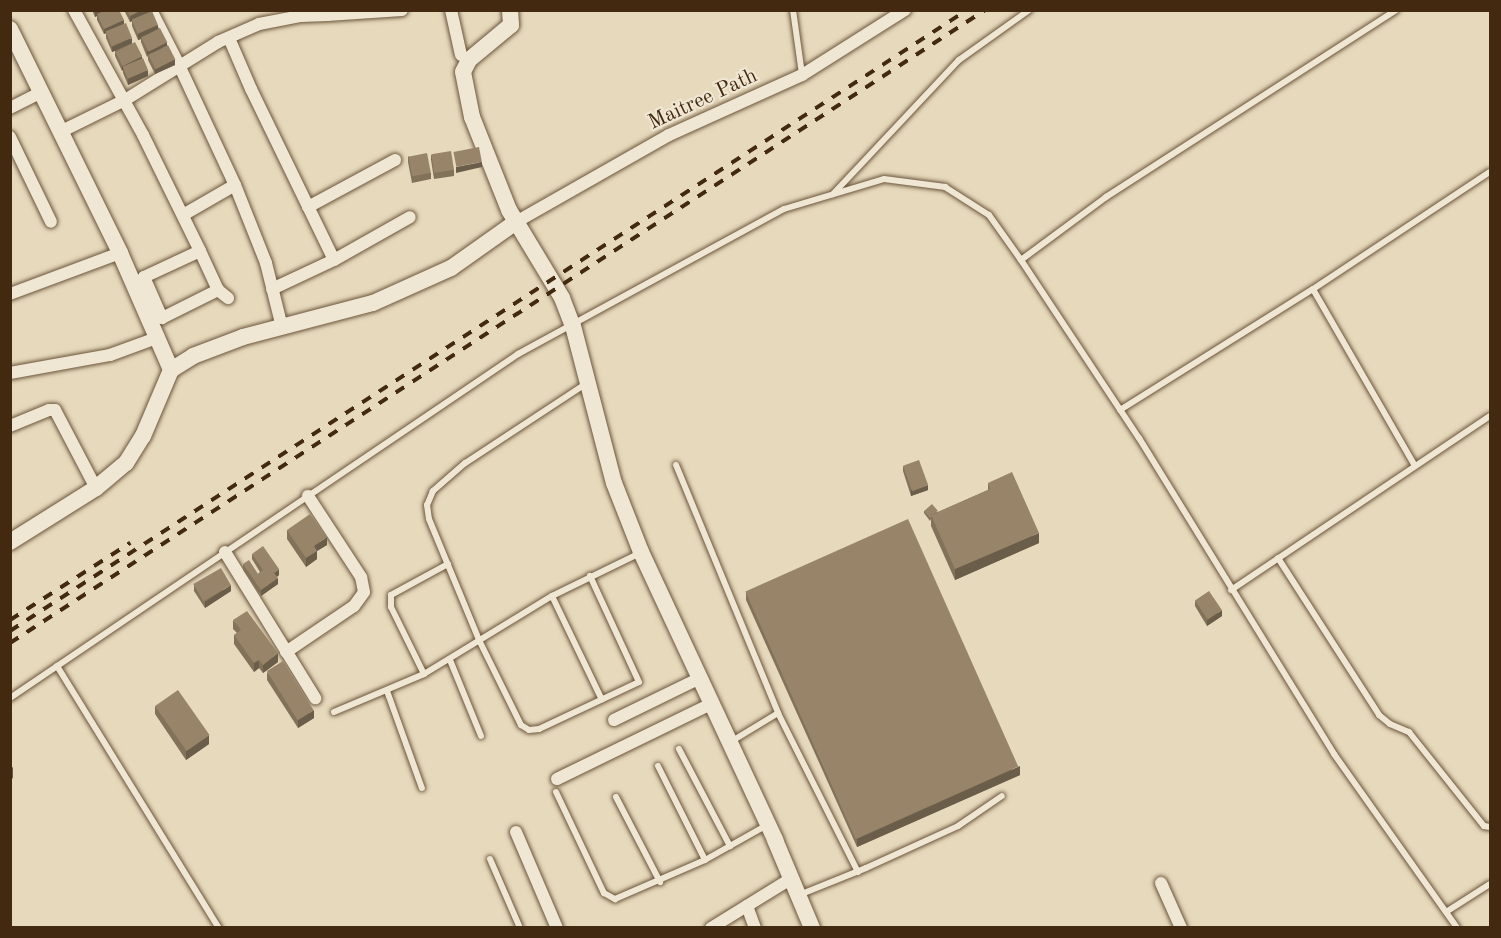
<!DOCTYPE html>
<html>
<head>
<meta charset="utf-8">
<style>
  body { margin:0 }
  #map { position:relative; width:1501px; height:938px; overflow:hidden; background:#e7d9bc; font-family:"Old Standard TT",serif }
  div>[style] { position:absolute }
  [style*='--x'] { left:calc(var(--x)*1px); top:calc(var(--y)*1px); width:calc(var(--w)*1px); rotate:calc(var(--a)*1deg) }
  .roads { filter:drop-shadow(0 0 2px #6b553b) drop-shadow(0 0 2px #6b553b) }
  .lane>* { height:6px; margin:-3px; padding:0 3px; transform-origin:3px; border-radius:3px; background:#efe6d3 }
  .street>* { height:12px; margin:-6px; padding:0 6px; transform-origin:6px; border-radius:6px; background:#efe6d3 }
  .secondary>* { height:16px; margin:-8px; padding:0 8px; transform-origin:8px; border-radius:8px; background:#efe6d3 }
  .rail>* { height:4px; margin-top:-2px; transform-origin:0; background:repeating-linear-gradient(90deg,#422910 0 10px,transparent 0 20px) }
  .wall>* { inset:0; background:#83725a }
  .shaded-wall>* { inset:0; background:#6a5d4a }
  .building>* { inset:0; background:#988569; transform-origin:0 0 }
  span { translate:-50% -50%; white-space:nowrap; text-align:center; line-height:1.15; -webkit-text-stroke:4.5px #efe6d3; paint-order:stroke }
  .street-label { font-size:21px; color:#422910 }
  .frame { position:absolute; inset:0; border:12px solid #422910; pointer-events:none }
</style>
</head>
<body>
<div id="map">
  <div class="roads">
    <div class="lane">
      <div style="--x:793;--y:10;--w:65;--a:82"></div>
      <div style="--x:833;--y:194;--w:184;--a:-46.8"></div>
      <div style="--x:959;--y:60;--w:86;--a:-35.5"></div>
      <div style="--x:1021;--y:260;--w:106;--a:-36.5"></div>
      <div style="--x:1106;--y:197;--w:345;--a:-32.8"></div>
      <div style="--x:587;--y:383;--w:146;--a:146.7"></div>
      <div style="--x:465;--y:463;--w:43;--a:138.8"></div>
      <div style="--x:433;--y:491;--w:15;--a:113"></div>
      <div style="--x:427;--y:505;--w:14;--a:82"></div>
      <div style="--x:429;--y:519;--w:131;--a:67.5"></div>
      <div style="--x:479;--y:640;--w:95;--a:63.7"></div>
      <div style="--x:521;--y:725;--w:9;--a:32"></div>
      <div style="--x:529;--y:730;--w:10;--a:-6"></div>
      <div style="--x:539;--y:729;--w:110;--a:-25.2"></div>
      <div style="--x:639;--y:682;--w:117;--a:-114.8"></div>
      <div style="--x:1120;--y:410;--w:228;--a:-32.1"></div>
      <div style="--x:676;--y:465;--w:268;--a:67.6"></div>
      <div style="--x:778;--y:713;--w:178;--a:63.3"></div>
      <div style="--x:1415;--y:466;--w:204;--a:-120"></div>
      <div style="--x:1313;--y:289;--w:212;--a:-33.5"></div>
      <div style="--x:1278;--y:558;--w:187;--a:57.2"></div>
      <div style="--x:1379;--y:715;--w:14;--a:39"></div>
      <div style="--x:1390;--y:724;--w:21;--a:23"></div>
      <div style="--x:1409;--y:732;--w:120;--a:51.4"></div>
      <div style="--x:1484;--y:826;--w:6;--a:9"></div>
      <div style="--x:1231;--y:590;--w:312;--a:-33.9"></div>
      <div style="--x:552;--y:596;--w:115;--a:64.3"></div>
      <div style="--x:450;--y:660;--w:82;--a:67.8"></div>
      <div style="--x:57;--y:666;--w:308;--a:58.3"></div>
      <div style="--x:424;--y:674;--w:75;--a:-116.2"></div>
      <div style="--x:391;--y:607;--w:12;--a:-90"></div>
      <div style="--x:391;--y:595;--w:65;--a:-28.5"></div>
      <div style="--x:387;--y:691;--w:103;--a:70.2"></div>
      <div style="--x:10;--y:698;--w:614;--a:-34.1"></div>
      <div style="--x:518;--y:354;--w:303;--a:-28.6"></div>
      <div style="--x:784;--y:209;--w:104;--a:-16.7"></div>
      <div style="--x:884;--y:179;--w:62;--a:7.5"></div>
      <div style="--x:945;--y:187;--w:52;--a:32.5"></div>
      <div style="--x:989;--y:215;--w:55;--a:54.6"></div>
      <div style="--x:1021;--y:260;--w:214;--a:56.5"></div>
      <div style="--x:1139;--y:438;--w:371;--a:58.3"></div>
      <div style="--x:1334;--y:754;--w:213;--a:54.7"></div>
      <div style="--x:334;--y:712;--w:98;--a:-22.9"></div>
      <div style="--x:424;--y:674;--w:150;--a:-31.4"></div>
      <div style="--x:552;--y:596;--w:98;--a:-26"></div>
      <div style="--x:732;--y:741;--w:54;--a:-31.3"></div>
      <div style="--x:679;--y:749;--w:110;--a:62.3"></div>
      <div style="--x:658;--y:766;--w:105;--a:63.4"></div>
      <div style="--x:556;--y:792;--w:112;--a:64.6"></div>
      <div style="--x:604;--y:893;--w:13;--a:29"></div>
      <div style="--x:615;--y:899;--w:98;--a:-23.4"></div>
      <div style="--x:705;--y:860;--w:71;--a:-29.4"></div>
      <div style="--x:616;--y:797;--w:96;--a:62.6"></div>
      <div style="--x:490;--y:859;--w:75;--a:66.5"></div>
      <div style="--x:799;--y:895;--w:72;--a:-21.9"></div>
      <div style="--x:866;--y:868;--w:101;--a:-24.5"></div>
      <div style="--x:958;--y:826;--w:53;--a:-34.3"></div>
      <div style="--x:1446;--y:912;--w:52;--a:-32.5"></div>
    </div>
    <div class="street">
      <div style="--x:74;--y:10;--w:143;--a:61.1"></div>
      <div style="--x:143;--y:135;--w:129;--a:63.8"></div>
      <div style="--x:200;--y:251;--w:62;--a:155.1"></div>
      <div style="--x:144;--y:277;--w:45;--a:66.3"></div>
      <div style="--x:162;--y:318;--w:63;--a:-26.6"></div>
      <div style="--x:151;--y:10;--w:62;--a:63"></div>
      <div style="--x:179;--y:65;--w:132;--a:65"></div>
      <div style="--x:326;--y:10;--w:5;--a:79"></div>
      <div style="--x:327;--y:15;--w:75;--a:-3.8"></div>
      <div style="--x:451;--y:10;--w:46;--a:77.5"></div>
      <div style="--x:229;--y:38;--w:56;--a:66.7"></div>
      <div style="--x:251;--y:89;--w:190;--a:64.1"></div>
      <div style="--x:10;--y:108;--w:34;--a:-27"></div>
      <div style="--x:60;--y:132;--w:72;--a:-26.2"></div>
      <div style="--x:125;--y:100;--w:110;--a:-31.9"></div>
      <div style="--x:218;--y:42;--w:45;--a:-23.7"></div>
      <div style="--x:259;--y:24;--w:43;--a:-10.8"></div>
      <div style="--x:301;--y:16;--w:26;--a:-2"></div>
      <div style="--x:10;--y:137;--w:94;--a:64.2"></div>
      <div style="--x:308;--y:207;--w:99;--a:-28.4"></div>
      <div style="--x:183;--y:215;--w:60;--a:-30"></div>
      <div style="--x:235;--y:185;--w:84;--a:68.3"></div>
      <div style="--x:266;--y:263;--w:66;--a:76"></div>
      <div style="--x:516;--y:222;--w:176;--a:-29.6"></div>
      <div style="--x:669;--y:135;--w:146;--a:-24.3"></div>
      <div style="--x:802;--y:75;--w:122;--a:-32.3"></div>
      <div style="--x:200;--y:251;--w:43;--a:65.2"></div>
      <div style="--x:218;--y:290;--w:13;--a:39"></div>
      <div style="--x:272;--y:289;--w:68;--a:-25.1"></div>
      <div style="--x:334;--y:260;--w:87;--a:-29.5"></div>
      <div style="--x:10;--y:294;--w:117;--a:-20.4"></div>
      <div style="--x:10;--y:373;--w:102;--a:-10.2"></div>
      <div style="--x:110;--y:355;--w:52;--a:-20.2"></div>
      <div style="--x:10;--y:426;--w:42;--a:-22.3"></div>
      <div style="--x:49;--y:410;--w:6;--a:0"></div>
      <div style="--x:55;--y:410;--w:88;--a:62.3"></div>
      <div style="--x:225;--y:552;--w:172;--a:58.3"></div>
      <div style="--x:286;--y:652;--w:82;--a:-34.1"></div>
      <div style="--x:354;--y:606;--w:17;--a:-54"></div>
      <div style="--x:364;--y:592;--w:15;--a:-101"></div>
      <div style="--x:361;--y:577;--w:97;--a:-123.2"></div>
      <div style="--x:614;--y:720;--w:96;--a:-26"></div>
      <div style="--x:557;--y:779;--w:171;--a:-26"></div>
      <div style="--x:516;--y:832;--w:104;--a:66.9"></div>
      <div style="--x:1161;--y:883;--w:49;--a:66"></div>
      <div style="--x:747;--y:906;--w:23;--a:70"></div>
      <div style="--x:711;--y:928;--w:95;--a:-31.7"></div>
    </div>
    <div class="secondary">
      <div style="--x:510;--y:10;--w:15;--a:86"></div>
      <div style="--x:511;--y:25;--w:55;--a:140.2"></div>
      <div style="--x:469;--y:60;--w:13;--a:117"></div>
      <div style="--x:463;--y:72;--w:46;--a:78.7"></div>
      <div style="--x:472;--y:117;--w:100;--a:68.3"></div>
      <div style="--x:509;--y:210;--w:103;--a:58.9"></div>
      <div style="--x:562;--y:298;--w:30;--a:69"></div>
      <div style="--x:573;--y:326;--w:162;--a:75.4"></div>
      <div style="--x:614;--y:483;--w:74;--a:68.6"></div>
      <div style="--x:641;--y:552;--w:318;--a:65"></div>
      <div style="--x:775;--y:840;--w:95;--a:67.2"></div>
      <div style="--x:10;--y:29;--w:250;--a:63.8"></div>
      <div style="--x:120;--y:253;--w:128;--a:66.4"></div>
      <div style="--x:10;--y:542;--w:102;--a:-32.1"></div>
      <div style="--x:96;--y:488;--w:39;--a:-40"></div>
      <div style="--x:126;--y:463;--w:32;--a:-58"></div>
      <div style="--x:143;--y:436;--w:72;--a:-67"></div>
      <div style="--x:171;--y:370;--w:26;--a:-32"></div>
      <div style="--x:193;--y:356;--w:53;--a:-20.8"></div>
      <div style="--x:243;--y:337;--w:134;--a:-14.7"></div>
      <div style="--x:373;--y:303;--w:85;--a:-24.2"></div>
      <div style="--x:451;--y:268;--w:80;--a:-35.3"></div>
    </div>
  </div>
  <div class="rail">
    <div style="--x:10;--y:620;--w:143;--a:-32.7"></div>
    <div style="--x:10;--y:631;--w:1141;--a:-32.98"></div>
    <div style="--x:10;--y:643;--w:1162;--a:-32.99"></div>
  </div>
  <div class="wall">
    <div style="clip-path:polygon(92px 10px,119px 10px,124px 24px,132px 43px,142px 59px,148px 76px,128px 85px,123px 73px,123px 70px,122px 71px,115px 56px,115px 51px,112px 52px,106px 38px,106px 33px,104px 34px,97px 20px,97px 16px,95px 17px)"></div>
    <div style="clip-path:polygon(124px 10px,150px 10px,167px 45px,175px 65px,155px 74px,148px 60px,148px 56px,147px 57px,141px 42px,141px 39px,138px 40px,132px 26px,132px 21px,130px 22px)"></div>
    <div style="clip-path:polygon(431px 155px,454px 170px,454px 176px,434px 179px,431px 160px)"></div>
    <div style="clip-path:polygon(408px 156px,431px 173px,431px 179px,412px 183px,408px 162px)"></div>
    <div style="clip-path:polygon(903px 466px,928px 490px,911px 496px,903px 471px)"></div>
    <div style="clip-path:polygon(988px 483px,1039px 543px,955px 580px,931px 526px,931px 519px,930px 521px,924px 513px,924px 511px,938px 512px,988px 490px)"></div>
    <div style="clip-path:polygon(287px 530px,327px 545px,317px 551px,317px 559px,306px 567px,287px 539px)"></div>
    <div style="clip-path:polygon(252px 554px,279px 575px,277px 577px,278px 584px,261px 596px,243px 570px,243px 564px,258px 574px,260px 572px,252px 559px)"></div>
    <div style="clip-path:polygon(194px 585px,231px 591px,205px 608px,194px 591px)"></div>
    <div style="clip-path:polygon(746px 592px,1020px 775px,857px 847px,746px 600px)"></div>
    <div style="clip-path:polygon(1195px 601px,1222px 616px,1207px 626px,1195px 606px)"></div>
    <div style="clip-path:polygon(233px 620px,278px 662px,263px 673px,259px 668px,254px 672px,234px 644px,234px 635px,237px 633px,233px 629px)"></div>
    <div style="clip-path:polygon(267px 672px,314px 718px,298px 728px,267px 680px)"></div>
    <div style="clip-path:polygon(155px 706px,209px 744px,186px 760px,155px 714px)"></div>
  </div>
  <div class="shaded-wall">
    <div style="clip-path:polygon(96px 10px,108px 10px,95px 17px,95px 11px)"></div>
    <div style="clip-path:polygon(142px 10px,150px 10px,150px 13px,130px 22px,130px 16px)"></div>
    <div style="clip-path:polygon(124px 20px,124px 25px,104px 34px,104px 29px)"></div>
    <div style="clip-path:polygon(158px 25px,158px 31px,141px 37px,141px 39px,138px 40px,138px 34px)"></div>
    <div style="clip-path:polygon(132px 38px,132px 43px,112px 52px,112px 47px)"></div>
    <div style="clip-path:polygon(167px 42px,167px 48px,148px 54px,147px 57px,147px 51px)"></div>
    <div style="clip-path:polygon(142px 56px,142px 62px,123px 67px,123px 70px,122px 71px,122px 65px)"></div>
    <div style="clip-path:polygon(175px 59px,175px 65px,155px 74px,155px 68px)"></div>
    <div style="clip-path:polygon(148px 70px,148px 76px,128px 85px,128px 79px)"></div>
    <div style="clip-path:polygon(482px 162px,482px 167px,456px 173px,456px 167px)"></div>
    <div style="clip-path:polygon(928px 485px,928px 490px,911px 496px,911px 490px)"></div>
    <div style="clip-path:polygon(1039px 533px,1039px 543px,955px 580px,955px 569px)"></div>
    <div style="clip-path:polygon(327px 537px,327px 545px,317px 551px,317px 559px,306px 567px,306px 558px,314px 546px)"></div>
    <div style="clip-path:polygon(279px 569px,279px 575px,274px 578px,274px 573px)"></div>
    <div style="clip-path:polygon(278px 578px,278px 584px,261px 596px,261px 590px)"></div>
    <div style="clip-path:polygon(231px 585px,231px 591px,205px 608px,205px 602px)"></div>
    <div style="clip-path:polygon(1222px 610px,1222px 616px,1207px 626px,1207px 620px)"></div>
    <div style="clip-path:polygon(278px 653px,278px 662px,263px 673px,263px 665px)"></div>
    <div style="clip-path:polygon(259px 660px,259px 668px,254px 672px,254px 663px)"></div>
    <div style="clip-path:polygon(314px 710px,314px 718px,298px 728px,298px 720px)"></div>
    <div style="clip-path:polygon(209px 735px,209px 744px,186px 760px,186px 751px)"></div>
    <div style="clip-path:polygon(1020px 766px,1020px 775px,857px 847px,857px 839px)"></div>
    <div style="clip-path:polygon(13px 767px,13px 778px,10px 780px,10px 769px)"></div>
  </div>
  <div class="building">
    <div style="clip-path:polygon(106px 10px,119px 10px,124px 20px,104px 29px,97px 14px)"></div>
    <div style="clip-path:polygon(127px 10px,142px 10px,130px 16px)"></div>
    <div style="left:152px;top:11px;width:15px;height:22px;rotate:67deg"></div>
    <div style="left:126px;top:23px;width:16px;height:22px;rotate:68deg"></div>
    <div style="left:160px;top:28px;width:16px;height:21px;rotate:63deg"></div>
    <div style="left:135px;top:42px;width:16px;height:22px;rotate:63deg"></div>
    <div style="left:168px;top:45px;width:16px;height:22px;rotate:63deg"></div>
    <div style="left:143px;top:58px;width:13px;height:22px;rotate:67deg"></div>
    <div style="left:479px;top:147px;width:15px;height:26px;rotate:79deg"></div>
    <div style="left:451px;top:151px;width:19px;height:20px;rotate:81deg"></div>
    <div style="left:427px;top:153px;width:20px;height:19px;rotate:79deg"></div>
    <div style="left:919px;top:460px;width:27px;height:17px;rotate:70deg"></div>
    <div style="clip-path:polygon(1012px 472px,1039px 533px,955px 569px,931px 515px,990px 489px,988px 483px)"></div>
    <div style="clip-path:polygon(932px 504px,938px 511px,931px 515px,932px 516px,930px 518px,924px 511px)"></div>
    <div style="clip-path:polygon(310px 514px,327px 537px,314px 546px,317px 551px,306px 558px,287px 530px)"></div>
    <div style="left:908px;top:519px;width:271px;height:178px;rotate:66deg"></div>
    <div style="clip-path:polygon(263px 546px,279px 569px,274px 573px,278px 578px,261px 590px,243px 564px,249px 560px,258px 574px,263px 570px,252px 554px)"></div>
    <div style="left:221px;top:568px;width:20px;height:32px;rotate:60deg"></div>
    <div style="left:1209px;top:591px;width:23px;height:17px;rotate:56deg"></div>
    <div style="clip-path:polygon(247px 611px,278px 653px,263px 665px,259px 660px,254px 663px,234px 635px,241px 630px,233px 620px)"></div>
    <div style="left:283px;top:661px;width:58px;height:19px;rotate:58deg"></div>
    <div style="left:178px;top:690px;width:55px;height:28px;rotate:55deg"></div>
  </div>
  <div class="street-label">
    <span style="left:703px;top:100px;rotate:-25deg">Maitree Path</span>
  </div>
  <div class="frame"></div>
</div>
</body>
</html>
